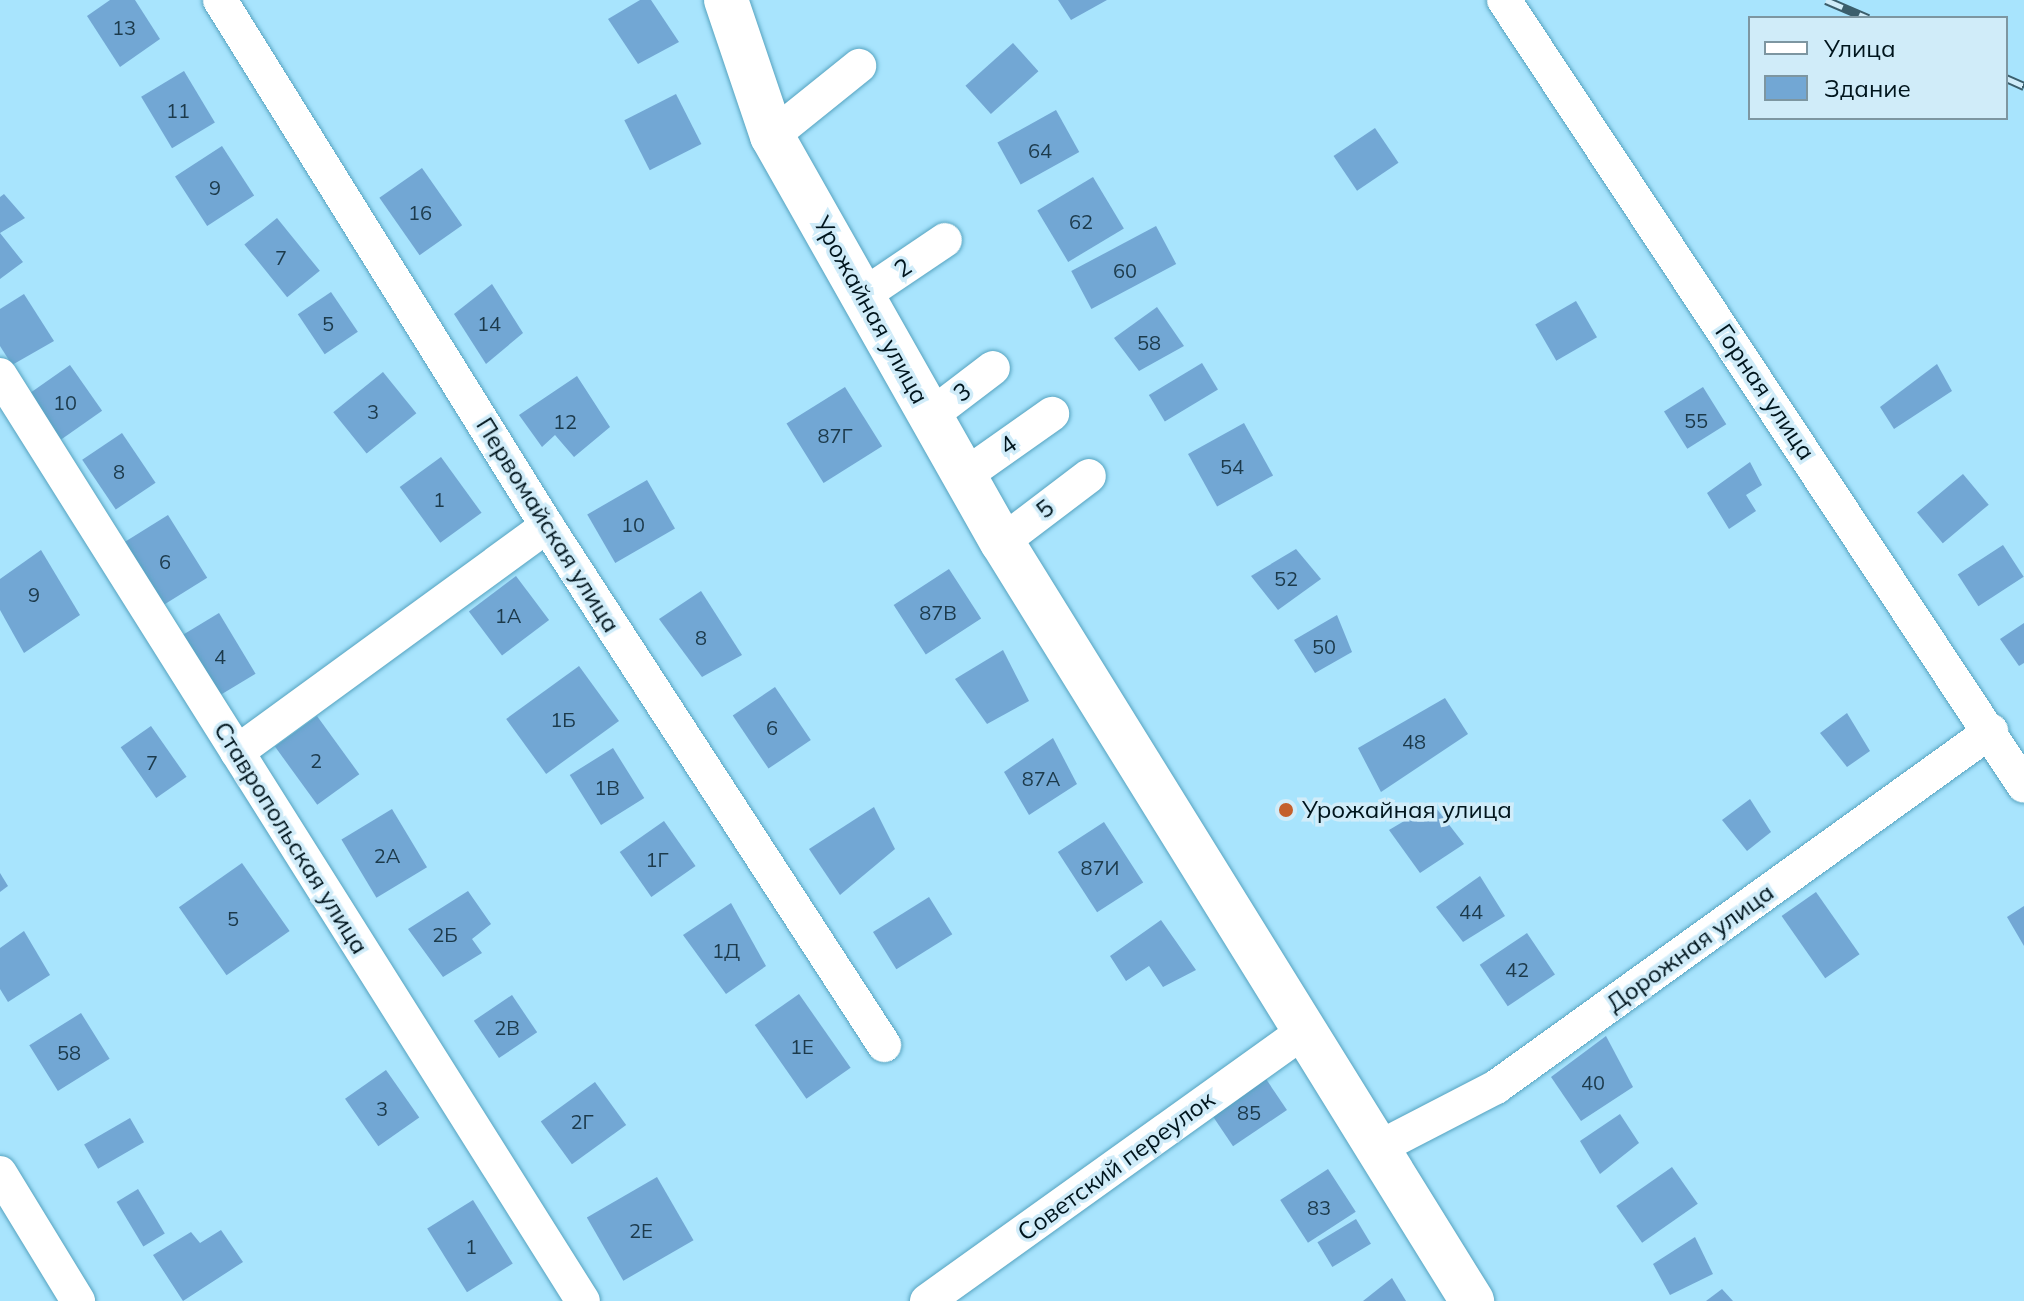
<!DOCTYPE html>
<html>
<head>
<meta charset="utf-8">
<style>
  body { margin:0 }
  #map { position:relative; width:2024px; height:1301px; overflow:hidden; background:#a8e4fd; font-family:Mulish,sans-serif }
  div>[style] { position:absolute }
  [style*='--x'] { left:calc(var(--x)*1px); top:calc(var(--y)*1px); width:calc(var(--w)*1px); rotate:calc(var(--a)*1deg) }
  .building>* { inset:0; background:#72a7d4; transform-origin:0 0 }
  .roads { filter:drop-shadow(0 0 2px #56a3c0) drop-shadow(0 0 2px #56a3c0) }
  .minor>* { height:34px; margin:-17px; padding:0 17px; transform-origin:17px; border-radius:17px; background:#fff }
  .major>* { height:44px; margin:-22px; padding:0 22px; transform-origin:22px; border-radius:22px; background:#fff }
  .rail>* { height:9px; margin-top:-4.5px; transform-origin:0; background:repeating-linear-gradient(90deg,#d0ecf9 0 18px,#3b5e6c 0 36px); box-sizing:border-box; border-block:2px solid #3b5e6c }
  .dots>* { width:22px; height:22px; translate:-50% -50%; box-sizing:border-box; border:4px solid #d0ecf9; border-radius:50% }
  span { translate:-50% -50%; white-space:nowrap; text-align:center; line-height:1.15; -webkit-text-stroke:7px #d0ecf9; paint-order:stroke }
  .number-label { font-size:20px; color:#1c3a4b }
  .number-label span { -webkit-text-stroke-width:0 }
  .street-label { font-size:24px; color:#00151d }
  .poi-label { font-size:24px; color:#00151d }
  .left { translate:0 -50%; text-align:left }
  .legend { position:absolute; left:1748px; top:16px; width:260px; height:104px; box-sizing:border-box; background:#d0ecf9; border:2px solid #7d96a1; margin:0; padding:10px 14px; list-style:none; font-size:24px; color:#00151d }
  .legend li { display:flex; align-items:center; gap:16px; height:40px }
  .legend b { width:40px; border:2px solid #7d96a1 }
</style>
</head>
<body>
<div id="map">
  <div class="building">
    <div style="clip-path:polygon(110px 0,135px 0,160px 39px,120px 67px,87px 16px)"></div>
    <div style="clip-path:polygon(640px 0,651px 0,679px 42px,638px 64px,608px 19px)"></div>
    <div style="clip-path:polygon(1058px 0,1107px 0,1071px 20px)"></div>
    <div style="left:1013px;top:43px;width:38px;height:64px;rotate:48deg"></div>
    <div style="left:184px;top:71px;width:60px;height:50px;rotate:59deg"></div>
    <div style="left:676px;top:94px;width:56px;height:58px;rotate:63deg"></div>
    <div style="left:1056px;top:110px;width:48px;height:67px;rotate:61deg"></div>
    <div style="left:1375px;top:128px;width:42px;height:50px;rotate:56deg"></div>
    <div style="left:222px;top:146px;width:59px;height:56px;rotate:57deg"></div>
    <div style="left:422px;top:168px;width:70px;height:52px;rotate:55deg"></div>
    <div style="left:1093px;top:177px;width:60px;height:65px;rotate:59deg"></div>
    <div style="clip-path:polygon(4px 194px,25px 218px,0 233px,23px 262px,0 279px,0 197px)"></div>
    <div style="left:277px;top:218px;width:68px;height:42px;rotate:51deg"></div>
    <div style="left:1156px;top:226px;width:43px;height:96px;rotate:62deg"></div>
    <div style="clip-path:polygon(492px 284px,523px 333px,486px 364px,454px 314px)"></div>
    <div style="left:331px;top:292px;width:48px;height:40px;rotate:56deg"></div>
    <div style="clip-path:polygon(24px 294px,54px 341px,12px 365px,0 346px,0 309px)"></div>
    <div style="left:1576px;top:301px;width:42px;height:47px;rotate:60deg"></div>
    <div style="clip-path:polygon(1157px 307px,1184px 346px,1139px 371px,1114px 338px)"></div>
    <div style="left:1202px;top:363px;width:31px;height:62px;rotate:59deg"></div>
    <div style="clip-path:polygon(1937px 364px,1952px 391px,1894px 429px,1880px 407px)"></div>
    <div style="left:70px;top:365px;width:56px;height:50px;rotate:55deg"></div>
    <div style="left:383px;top:372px;width:53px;height:64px;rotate:51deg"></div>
    <div style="clip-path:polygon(577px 376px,610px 427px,574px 457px,555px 435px,542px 447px,519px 415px)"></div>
    <div style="left:845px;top:387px;width:70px;height:69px;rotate:58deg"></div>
    <div style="left:1703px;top:387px;width:44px;height:46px;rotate:58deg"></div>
    <div style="left:1244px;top:423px;width:60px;height:64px;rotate:61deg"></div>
    <div style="left:122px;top:433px;width:60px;height:48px;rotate:56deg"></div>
    <div style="left:441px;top:457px;width:69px;height:51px;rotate:54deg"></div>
    <div style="clip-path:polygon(1750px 462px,1762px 485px,1746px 495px,1756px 511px,1729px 529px,1707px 493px)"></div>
    <div style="left:1963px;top:474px;width:40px;height:60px;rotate:50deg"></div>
    <div style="left:647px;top:480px;width:56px;height:69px;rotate:60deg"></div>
    <div style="left:168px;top:515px;width:74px;height:53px;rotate:58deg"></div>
    <div style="left:2003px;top:545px;width:38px;height:54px;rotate:57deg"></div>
    <div style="clip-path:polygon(1296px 549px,1321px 579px,1278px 610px,1251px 576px)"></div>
    <div style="clip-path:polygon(41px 550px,80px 615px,24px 653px,0 610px,0 579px)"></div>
    <div style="left:949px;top:569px;width:59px;height:66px;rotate:57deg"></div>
    <div style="left:516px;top:576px;width:55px;height:59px;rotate:53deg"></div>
    <div style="clip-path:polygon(701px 591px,742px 655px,702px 677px,659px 619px)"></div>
    <div style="left:219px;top:613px;width:71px;height:44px;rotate:59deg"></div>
    <div style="clip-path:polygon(1337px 615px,1352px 652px,1315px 673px,1294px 640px)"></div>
    <div style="clip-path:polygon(2024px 623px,2024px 663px,2019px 666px,2000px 639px)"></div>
    <div style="clip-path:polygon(1003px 650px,1029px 701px,987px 724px,955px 679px)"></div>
    <div style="left:579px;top:666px;width:68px;height:90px;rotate:54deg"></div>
    <div style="left:775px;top:687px;width:64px;height:51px;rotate:56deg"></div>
    <div style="clip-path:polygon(1445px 698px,1468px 734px,1381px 792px,1358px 748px)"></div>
    <div style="clip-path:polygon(1847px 713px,1870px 751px,1847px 767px,1820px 733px)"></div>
    <div style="left:317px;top:716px;width:72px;height:52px;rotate:54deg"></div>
    <div style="left:151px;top:726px;width:62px;height:37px;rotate:55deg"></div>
    <div style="clip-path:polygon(1053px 738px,1077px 784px,1029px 815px,1004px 772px)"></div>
    <div style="left:613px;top:748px;width:59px;height:51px;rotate:58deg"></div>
    <div style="clip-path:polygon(1750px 799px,1771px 832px,1747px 851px,1722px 820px)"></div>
    <div style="clip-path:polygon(1433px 804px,1464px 844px,1420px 873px,1389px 830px)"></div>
    <div style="clip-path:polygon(874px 807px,895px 849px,840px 895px,809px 849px)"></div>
    <div style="left:392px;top:809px;width:68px;height:59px;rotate:59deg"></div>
    <div style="left:664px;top:821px;width:55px;height:54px;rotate:55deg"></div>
    <div style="left:1104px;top:822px;width:72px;height:55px;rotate:57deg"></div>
    <div style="left:242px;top:863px;width:83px;height:77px;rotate:55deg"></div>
    <div style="clip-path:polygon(0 873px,8px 886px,0 892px)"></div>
    <div style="clip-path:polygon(1480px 876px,1505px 916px,1463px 942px,1436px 907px)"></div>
    <div style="clip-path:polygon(468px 891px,491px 924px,472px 939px,482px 953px,443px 977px,408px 929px)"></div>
    <div style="left:1816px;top:892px;width:76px;height:42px;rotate:55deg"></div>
    <div style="left:929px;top:897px;width:44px;height:66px;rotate:58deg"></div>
    <div style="clip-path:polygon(731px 903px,766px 966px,726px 994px,683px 935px)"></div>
    <div style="clip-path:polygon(2024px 906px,2024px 946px,2007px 917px)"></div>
    <div style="clip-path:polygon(1161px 920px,1196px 970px,1163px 987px,1149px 966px,1126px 981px,1110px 956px)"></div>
    <div style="clip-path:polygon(24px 931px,50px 975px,8px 1002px,0 989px,0 948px)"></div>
    <div style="left:1527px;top:933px;width:50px;height:57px;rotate:56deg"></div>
    <div style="left:799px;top:994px;width:90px;height:54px;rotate:55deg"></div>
    <div style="left:512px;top:995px;width:45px;height:46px;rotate:56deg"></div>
    <div style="left:81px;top:1013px;width:54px;height:61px;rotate:58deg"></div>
    <div style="clip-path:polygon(1606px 1036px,1633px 1087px,1581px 1121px,1551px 1077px)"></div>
    <div style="left:386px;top:1070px;width:58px;height:50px;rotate:55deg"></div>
    <div style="left:1264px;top:1076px;width:41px;height:65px;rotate:56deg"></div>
    <div style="left:595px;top:1082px;width:53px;height:67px;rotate:54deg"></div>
    <div style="clip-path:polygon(1620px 1114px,1639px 1143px,1600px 1174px,1580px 1141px)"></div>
    <div style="left:130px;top:1118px;width:28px;height:53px;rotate:60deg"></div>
    <div style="left:1672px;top:1167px;width:45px;height:68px;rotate:55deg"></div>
    <div style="left:1328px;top:1169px;width:51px;height:57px;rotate:57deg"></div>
    <div style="left:657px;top:1177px;width:73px;height:81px;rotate:60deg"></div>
    <div style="left:138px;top:1189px;width:52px;height:25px;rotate:59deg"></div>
    <div style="left:473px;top:1200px;width:75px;height:54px;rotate:58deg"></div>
    <div style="left:1356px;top:1219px;width:29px;height:45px;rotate:59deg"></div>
    <div style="clip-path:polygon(221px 1230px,243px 1262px,183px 1301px,153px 1255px,191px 1232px,200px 1243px)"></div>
    <div style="clip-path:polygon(1695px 1237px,1713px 1274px,1670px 1295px,1653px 1264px)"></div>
    <div style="clip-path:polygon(1392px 1278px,1406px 1301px,1363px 1301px)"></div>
    <div style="clip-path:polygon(1722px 1289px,1733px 1301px,1706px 1301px)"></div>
  </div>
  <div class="roads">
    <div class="minor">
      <div style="--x:220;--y:0;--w:619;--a:58.13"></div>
      <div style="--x:547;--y:526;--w:619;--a:57"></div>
      <div style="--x:1504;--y:0;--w:942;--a:56.51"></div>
      <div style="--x:772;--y:136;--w:112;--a:-38.8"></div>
      <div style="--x:862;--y:296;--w:100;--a:-34"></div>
      <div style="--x:0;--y:375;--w:1094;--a:57.81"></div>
      <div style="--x:930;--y:416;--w:79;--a:-37.3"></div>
      <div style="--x:964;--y:476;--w:108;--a:-35.2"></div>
      <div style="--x:1002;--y:542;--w:109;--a:-37.2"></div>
      <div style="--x:237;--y:752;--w:384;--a:-36.1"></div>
      <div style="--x:1378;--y:1148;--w:133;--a:-27.3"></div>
      <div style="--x:1496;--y:1087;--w:610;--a:-35.72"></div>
      <div style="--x:0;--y:1173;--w:150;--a:58.6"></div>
      <div style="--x:927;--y:1301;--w:465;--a:-35.6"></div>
    </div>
    <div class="major">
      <div style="--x:726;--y:0;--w:144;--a:71.3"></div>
      <div style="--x:772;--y:136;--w:467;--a:60.5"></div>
      <div style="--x:1002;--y:542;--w:893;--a:58.23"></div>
    </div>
  </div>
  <div class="rail">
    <div style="--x:1826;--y:0;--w:46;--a:23.2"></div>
    <div style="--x:2006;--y:78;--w:20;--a:24"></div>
  </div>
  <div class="dots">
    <div style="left:1286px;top:810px;background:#c45f2b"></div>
  </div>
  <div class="number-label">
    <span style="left:124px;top:27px">13</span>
    <span style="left:178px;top:110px">11</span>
    <span style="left:1040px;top:150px">64</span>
    <span style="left:215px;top:187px">9</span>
    <span style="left:420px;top:212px">16</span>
    <span style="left:1081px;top:221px">62</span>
    <span style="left:281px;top:257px">7</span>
    <span style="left:1125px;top:270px">60</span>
    <span style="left:328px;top:323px">5</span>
    <span style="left:489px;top:323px">14</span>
    <span style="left:1149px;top:342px">58</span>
    <span style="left:65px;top:402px">10</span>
    <span style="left:373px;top:411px">3</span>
    <span style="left:1696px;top:420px">55</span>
    <span style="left:565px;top:421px">12</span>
    <span style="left:835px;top:435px">87Г</span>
    <span style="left:1232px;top:466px">54</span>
    <span style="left:119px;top:471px">8</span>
    <span style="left:439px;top:499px">1</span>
    <span style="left:633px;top:524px">10</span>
    <span style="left:165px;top:561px">6</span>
    <span style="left:1286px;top:578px">52</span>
    <span style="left:34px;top:594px">9</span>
    <span style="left:938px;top:612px">87В</span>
    <span style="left:508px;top:615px">1А</span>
    <span style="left:701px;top:637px">8</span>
    <span style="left:1324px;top:646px">50</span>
    <span style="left:220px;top:656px">4</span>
    <span style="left:563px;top:719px">1Б</span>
    <span style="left:772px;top:727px">6</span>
    <span style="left:1414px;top:741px">48</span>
    <span style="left:316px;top:760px">2</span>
    <span style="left:152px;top:762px">7</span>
    <span style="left:1041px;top:778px">87А</span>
    <span style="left:607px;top:787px">1В</span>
    <span style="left:387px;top:855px">2А</span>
    <span style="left:657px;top:859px">1Г</span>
    <span style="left:1100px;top:867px">87И</span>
    <span style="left:1471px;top:911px">44</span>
    <span style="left:233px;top:918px">5</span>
    <span style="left:445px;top:934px">2Б</span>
    <span style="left:726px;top:950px">1Д</span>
    <span style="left:1517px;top:969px">42</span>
    <span style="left:507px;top:1027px">2В</span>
    <span style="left:802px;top:1046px">1Е</span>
    <span style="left:69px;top:1052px">58</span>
    <span style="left:1593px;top:1082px">40</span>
    <span style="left:382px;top:1108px">3</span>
    <span style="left:1249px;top:1112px">85</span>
    <span style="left:582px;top:1121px">2Г</span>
    <span style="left:1319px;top:1207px">83</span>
    <span style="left:641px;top:1230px">2Е</span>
    <span style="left:471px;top:1246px">1</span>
  </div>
  <div class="street-label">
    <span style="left:903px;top:268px;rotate:-34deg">2</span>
    <span style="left:871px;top:310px;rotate:61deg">Урожайная улица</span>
    <span style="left:962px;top:392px;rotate:-37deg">3</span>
    <span style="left:1765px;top:392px;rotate:56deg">Горная улица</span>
    <span style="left:1008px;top:445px;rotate:-35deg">4</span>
    <span style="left:1045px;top:509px;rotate:-37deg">5</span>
    <span style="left:548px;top:525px;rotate:58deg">Первомайская улица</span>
    <span style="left:291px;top:838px;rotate:58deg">Ставропольская улица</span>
    <span style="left:1690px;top:948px;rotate:-36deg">Дорожная улица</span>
    <span style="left:1116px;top:1166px;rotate:-36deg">Советский переулок</span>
  </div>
  <div class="poi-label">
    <span class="left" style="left:1302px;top:810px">Урожайная улица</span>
  </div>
  <ul class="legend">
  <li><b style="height:10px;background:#fff"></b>Улица</li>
  <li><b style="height:22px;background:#72a7d4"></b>Здание</li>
  </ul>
</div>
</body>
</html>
